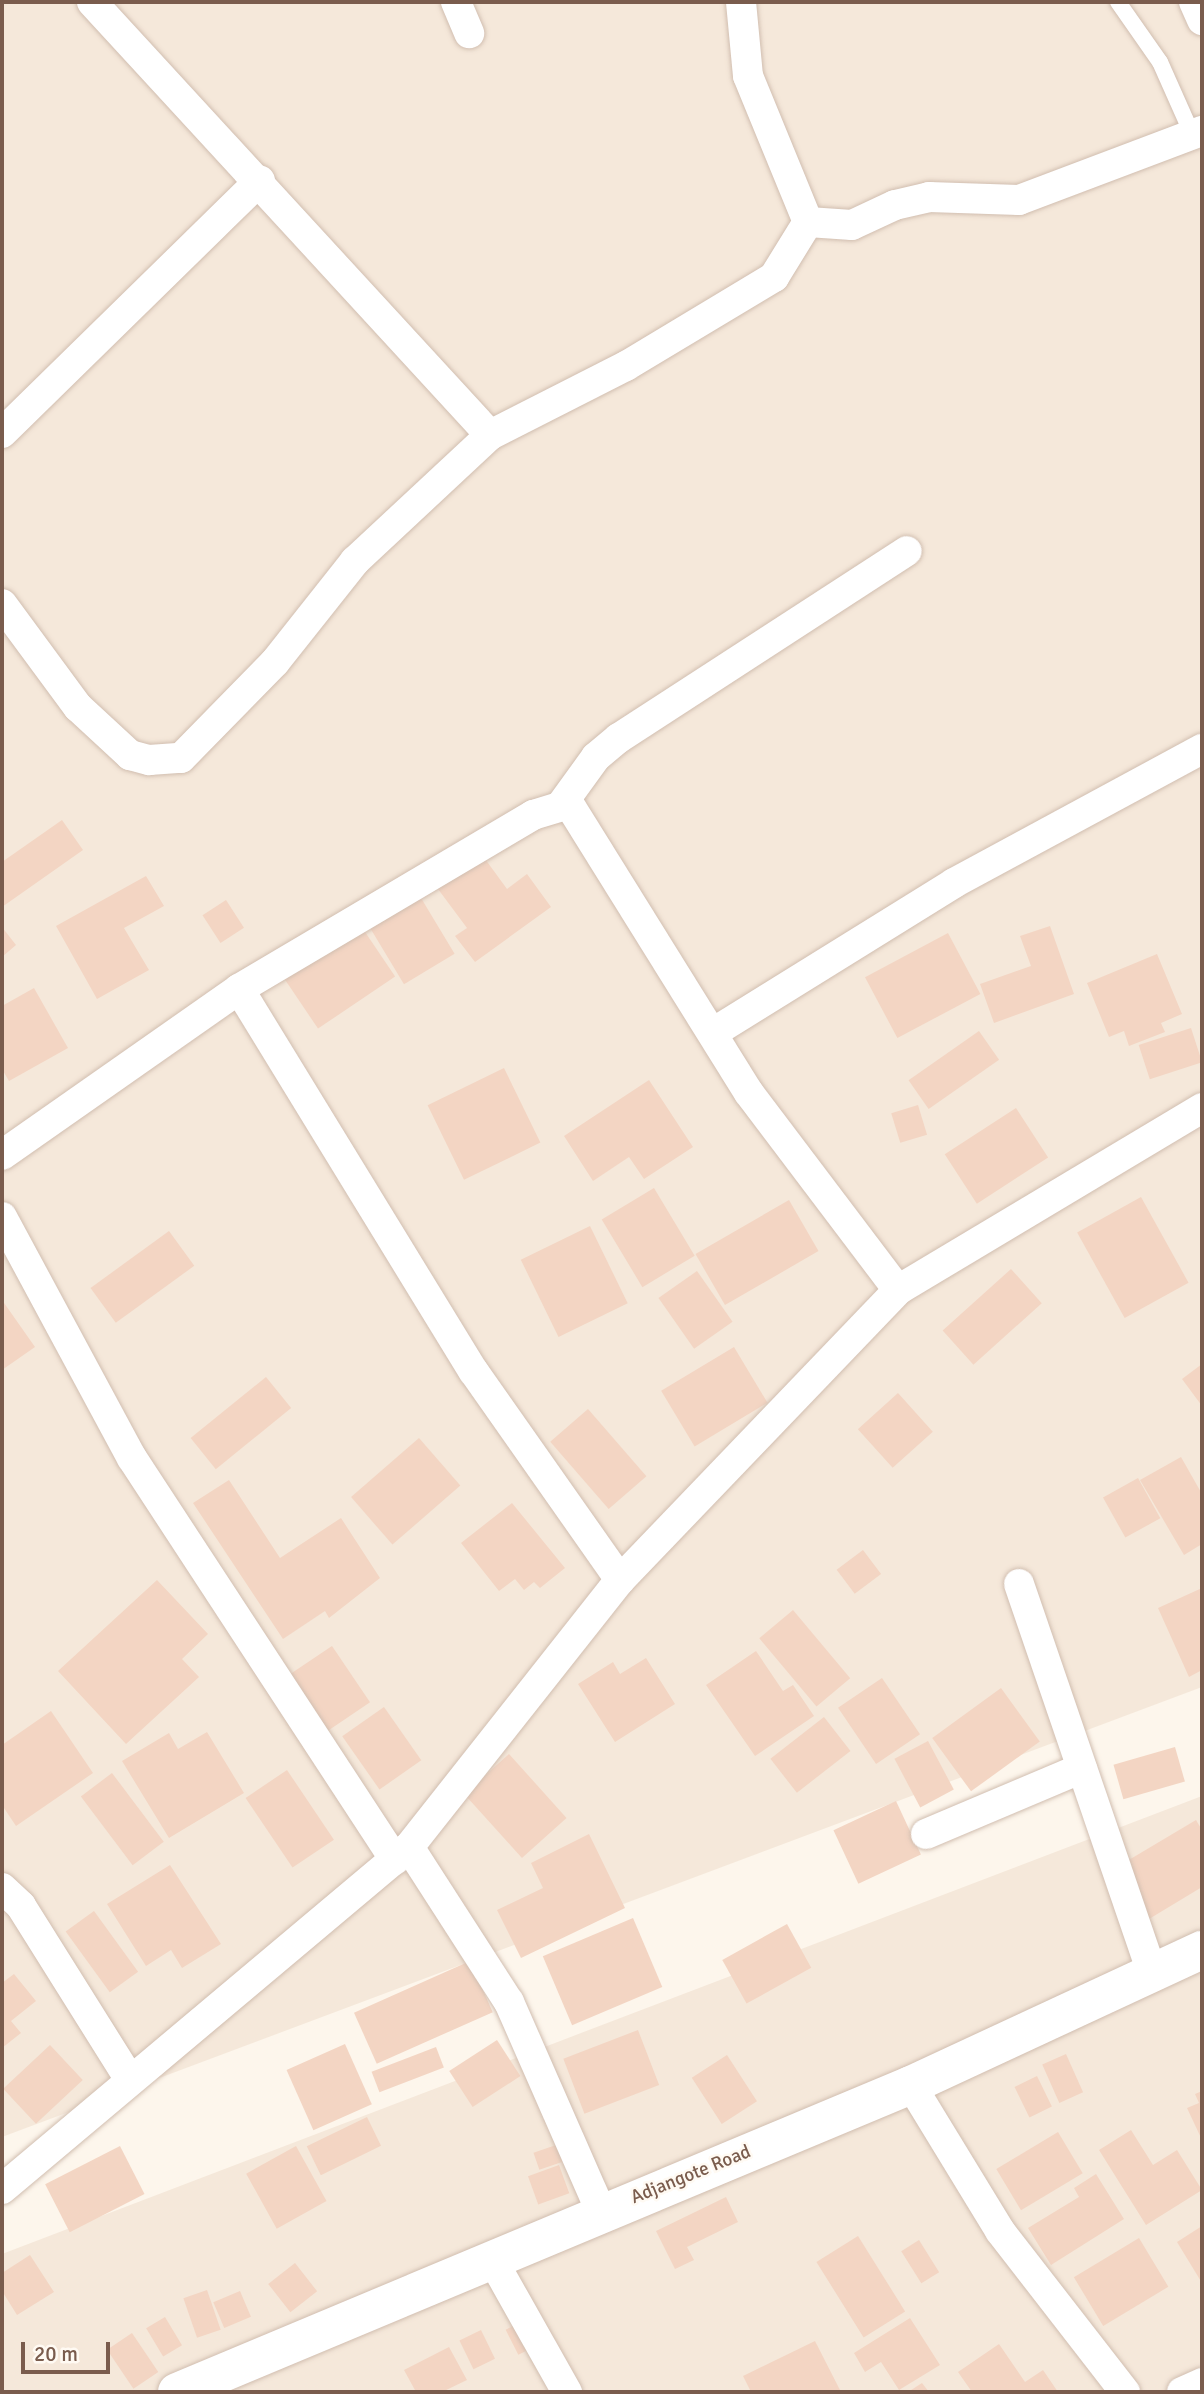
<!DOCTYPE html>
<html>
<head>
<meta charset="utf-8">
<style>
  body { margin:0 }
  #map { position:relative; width:1204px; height:2394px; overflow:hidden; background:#fdf6ec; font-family:Signika,sans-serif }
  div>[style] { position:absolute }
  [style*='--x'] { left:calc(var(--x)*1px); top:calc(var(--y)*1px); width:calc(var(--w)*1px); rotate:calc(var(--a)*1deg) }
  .residential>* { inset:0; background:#f5e8da }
  .building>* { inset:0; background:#f3d5c3; transform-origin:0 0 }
  .roads { filter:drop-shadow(0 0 2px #d1beb0) drop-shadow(0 0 2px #d1beb0) }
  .lane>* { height:16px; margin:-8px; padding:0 8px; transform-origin:8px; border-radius:8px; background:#fff }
  .street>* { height:30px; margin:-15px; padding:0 15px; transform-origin:15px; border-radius:15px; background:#fff }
  .secondary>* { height:38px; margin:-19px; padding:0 19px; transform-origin:19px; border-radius:19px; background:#fff }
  span { translate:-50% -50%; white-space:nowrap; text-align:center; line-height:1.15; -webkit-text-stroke:5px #fffaf3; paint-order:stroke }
  .street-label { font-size:19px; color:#7a5c4d }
  .frame { position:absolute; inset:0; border:4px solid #7a5c4d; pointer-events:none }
  .scale { position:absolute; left:21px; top:2342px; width:89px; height:32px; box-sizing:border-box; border:4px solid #7a5c4d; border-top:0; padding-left:9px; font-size:21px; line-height:24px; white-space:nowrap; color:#7a5c4d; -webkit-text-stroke:5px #fffaf3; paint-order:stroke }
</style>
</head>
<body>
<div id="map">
  <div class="residential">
    <div style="clip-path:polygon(2px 2px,1202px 2px,1202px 1687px,2px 2137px)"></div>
    <div style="clip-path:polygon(1202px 1796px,1202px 2392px,2px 2392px,2px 2254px)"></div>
  </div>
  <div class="building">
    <div style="clip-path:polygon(62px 820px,83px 850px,2px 907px,2px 862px)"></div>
    <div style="clip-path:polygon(480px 852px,507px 889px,527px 874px,551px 907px,475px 962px,455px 936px,467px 928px,435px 885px)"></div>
    <div style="clip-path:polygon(146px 876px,164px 906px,124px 928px,149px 970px,97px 999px,56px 926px)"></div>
    <div style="left:418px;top:893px;width:71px;height:59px;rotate:59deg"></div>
    <div style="left:226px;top:900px;width:33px;height:28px;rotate:57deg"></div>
    <div style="left:361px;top:926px;width:61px;height:93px;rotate:56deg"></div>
    <div style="clip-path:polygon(1050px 926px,1074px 994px,994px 1023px,980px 984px,1031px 966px,1020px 936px)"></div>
    <div style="clip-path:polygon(2px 927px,16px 945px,2px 957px)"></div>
    <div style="left:948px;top:933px;width:69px;height:94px;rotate:62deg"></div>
    <div style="clip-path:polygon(1157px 954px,1182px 1014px,1161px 1023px,1165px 1032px,1129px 1046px,1124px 1031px,1109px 1037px,1087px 983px)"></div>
    <div style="clip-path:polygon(34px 988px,68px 1048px,9px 1081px,2px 1069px,2px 1006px)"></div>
    <div style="left:1191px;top:1028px;width:36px;height:55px;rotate:72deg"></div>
    <div style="left:979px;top:1031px;width:35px;height:86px;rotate:55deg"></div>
    <div style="left:504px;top:1068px;width:83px;height:85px;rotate:64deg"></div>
    <div style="clip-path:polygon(649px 1080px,693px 1147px,644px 1179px,629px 1157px,593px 1181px,564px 1136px)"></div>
    <div style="left:918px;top:1105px;width:31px;height:28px;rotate:73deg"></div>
    <div style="left:1016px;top:1108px;width:59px;height:85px;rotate:57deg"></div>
    <div style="left:654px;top:1188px;width:79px;height:61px;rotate:59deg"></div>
    <div style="left:1141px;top:1197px;width:98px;height:73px;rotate:61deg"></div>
    <div style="left:789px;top:1200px;width:59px;height:108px;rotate:60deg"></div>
    <div style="left:590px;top:1226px;width:86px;height:77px;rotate:64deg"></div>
    <div style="left:169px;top:1231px;width:43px;height:97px;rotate:54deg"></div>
    <div style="left:1011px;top:1269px;width:46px;height:92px;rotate:48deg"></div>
    <div style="left:697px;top:1271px;width:62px;height:47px;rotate:55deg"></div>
    <div style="clip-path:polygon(2px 1300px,35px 1347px,2px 1370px)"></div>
    <div style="left:734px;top:1347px;width:65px;height:85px;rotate:59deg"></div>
    <div style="clip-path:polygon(1202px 1364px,1202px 1406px,1182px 1379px)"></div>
    <div style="left:266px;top:1377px;width:40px;height:97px;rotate:51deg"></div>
    <div style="left:898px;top:1393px;width:52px;height:54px;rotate:48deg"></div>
    <div style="left:588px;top:1409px;width:89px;height:50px;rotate:49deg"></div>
    <div style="left:419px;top:1438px;width:63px;height:90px;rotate:49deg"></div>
    <div style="clip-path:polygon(1181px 1457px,1202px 1494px,1202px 1544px,1184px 1555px,1140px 1480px)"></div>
    <div style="left:1138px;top:1478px;width:46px;height:40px;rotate:61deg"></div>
    <div style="clip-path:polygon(229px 1480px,280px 1558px,341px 1518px,380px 1578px,329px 1618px,325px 1611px,283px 1639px,193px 1503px)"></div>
    <div style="clip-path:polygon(512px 1503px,565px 1568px,540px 1588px,534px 1582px,524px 1590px,515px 1579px,499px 1591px,461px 1543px)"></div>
    <div style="left:863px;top:1550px;width:30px;height:33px;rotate:53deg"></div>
    <div style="clip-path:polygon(157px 1580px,208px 1634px,182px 1659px,199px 1677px,126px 1744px,58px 1671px)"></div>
    <div style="clip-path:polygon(1202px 1588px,1202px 1670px,1189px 1677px,1158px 1608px)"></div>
    <div style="left:793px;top:1610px;width:89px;height:44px;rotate:50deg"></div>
    <div style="left:332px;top:1646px;width:68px;height:57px;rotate:56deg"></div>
    <div style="clip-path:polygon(756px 1651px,783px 1691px,793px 1685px,814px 1716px,755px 1756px,706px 1685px)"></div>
    <div style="clip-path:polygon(646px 1658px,675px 1704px,615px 1742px,578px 1684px,613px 1662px,620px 1674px)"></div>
    <div style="left:882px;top:1678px;width:68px;height:53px;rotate:56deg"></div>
    <div style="left:1001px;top:1688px;width:66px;height:85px;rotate:54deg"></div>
    <div style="left:384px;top:1707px;width:65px;height:51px;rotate:55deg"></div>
    <div style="clip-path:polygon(51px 1711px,93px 1773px,16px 1826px,2px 1805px,2px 1745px)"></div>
    <div style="left:824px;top:1717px;width:43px;height:68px;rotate:52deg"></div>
    <div style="clip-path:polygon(207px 1732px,244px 1793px,169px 1838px,122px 1761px,169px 1733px,178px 1749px)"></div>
    <div style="left:928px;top:1741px;width:55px;height:38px;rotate:62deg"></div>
    <div style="left:1175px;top:1747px;width:36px;height:64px;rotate:74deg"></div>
    <div style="left:509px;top:1754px;width:86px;height:60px;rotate:48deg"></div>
    <div style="left:287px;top:1770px;width:84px;height:50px;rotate:56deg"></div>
    <div style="left:112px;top:1773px;width:86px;height:39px;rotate:53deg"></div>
    <div style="left:896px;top:1801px;width:59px;height:69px;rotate:65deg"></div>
    <div style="clip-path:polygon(1196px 1820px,1202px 1830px,1202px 1887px,1149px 1919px,1117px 1867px)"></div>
    <div style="clip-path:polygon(589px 1834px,625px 1908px,521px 1958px,497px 1910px,543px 1888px,531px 1863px)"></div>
    <div style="clip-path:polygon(170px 1865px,221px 1944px,182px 1968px,171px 1950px,146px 1966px,107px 1904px)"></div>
    <div style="left:94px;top:1911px;width:75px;height:35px;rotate:54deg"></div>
    <div style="left:633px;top:1918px;width:75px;height:98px;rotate:67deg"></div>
    <div style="left:787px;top:1924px;width:50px;height:74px;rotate:61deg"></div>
    <div style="left:470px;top:1961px;width:56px;height:127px;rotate:66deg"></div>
    <div style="clip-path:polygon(14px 1974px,36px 2001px,11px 2021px,21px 2033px,2px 2048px,2px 1983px)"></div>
    <div style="left:638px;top:2030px;width:59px;height:80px;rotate:69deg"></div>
    <div style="left:497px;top:2040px;width:43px;height:57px;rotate:57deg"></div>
    <div style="left:345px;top:2044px;width:66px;height:64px;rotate:66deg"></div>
    <div style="left:50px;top:2045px;width:48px;height:64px;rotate:47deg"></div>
    <div style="left:436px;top:2047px;width:22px;height:69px;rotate:69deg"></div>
    <div style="left:1066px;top:2054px;width:42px;height:26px;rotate:66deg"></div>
    <div style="left:727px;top:2055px;width:55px;height:42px;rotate:57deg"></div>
    <div style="left:1037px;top:2076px;width:34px;height:25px;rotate:64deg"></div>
    <div style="clip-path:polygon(1202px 2091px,1202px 2140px,1187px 2108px,1199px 2103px,1195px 2094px)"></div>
    <div style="left:367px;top:2117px;width:32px;height:67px;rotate:64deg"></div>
    <div style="clip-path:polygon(1131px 2130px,1153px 2165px,1177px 2150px,1202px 2190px,1146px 2225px,1099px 2150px)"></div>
    <div style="left:1058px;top:2132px;width:48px;height:72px;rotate:59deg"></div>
    <div style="left:559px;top:2144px;width:18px;height:27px;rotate:71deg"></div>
    <div style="left:120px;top:2146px;width:54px;height:84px;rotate:63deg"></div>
    <div style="left:296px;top:2146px;width:63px;height:57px;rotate:61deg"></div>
    <div style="left:559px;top:2165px;width:30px;height:33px;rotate:70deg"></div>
    <div style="clip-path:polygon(1096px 2174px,1124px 2219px,1051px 2265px,1028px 2228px,1079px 2197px,1074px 2188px)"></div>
    <div style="clip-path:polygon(726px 2197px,738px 2222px,687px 2247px,694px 2260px,675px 2269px,656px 2231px)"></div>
    <div style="clip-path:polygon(1202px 2226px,1202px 2283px,1177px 2242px)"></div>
    <div style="left:858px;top:2236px;width:89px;height:49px;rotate:58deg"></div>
    <div style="left:1139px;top:2238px;width:57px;height:76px;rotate:59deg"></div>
    <div style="left:919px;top:2240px;width:38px;height:21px;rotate:58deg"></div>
    <div style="clip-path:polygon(30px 2255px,54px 2292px,17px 2315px,2px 2291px,2px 2273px)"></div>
    <div style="left:295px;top:2263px;width:36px;height:34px;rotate:52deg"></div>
    <div style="left:207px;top:2290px;width:42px;height:25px;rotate:71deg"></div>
    <div style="left:240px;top:2291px;width:28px;height:29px;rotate:67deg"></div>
    <div style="left:165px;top:2317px;width:33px;height:22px;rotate:59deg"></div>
    <div style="clip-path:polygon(910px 2318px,940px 2365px,899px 2390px,881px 2362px,865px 2372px,854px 2353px)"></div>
    <div style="left:519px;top:2323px;width:28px;height:15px;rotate:63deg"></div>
    <div style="left:481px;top:2330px;width:32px;height:24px;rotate:64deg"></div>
    <div style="left:132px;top:2333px;width:47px;height:30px;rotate:56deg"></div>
    <div style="clip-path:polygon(815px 2341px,841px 2392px,751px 2392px,743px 2376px)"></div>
    <div style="clip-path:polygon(999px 2344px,1025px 2382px,1043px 2370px,1058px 2392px,972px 2392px,958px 2372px)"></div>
    <div style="clip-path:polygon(449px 2347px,467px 2380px,442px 2392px,416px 2392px,404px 2370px)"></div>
    <div style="clip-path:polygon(922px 2383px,929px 2392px,908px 2392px)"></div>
  </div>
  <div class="roads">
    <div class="lane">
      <div style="--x:1118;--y:2;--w:73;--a:55"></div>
      <div style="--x:1160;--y:62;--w:79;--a:66"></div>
    </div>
    <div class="street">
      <div style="--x:92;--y:2;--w:588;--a:47.41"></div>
      <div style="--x:456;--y:2;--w:34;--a:67"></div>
      <div style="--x:741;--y:2;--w:74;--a:84.6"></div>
      <div style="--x:748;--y:76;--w:158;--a:67.7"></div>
      <div style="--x:1194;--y:2;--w:20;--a:66"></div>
      <div style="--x:2;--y:433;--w:361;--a:-44.4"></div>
      <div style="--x:2;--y:604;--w:128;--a:53.6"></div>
      <div style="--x:78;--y:707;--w:71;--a:42.7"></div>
      <div style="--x:130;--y:755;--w:20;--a:15"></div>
      <div style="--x:149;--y:760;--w:32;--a:-4"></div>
      <div style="--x:181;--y:758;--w:134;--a:-45.6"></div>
      <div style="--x:275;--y:662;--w:129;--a:-51.6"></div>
      <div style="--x:355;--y:561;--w:185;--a:-43"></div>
      <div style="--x:490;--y:435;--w:153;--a:-26.9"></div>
      <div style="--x:626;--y:366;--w:173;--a:-31"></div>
      <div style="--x:774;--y:277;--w:65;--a:-58.3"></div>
      <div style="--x:808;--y:222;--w:44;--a:3.9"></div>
      <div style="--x:852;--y:225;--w:47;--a:-24.9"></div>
      <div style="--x:895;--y:205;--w:35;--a:-13"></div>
      <div style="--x:929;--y:197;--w:90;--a:1.9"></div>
      <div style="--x:1019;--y:200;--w:196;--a:-20.7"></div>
      <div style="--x:562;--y:804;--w:58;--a:-54.1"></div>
      <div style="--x:596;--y:757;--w:30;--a:-40"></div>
      <div style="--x:619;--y:738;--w:343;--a:-33"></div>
      <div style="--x:239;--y:989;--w:449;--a:58.5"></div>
      <div style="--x:474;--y:1372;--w:254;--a:54.9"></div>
      <div style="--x:714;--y:1032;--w:282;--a:-31.8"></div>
      <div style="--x:954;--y:883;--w:282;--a:-28.4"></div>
      <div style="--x:2;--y:1155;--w:289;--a:-35"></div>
      <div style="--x:239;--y:989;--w:342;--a:-30.6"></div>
      <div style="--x:533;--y:815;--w:38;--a:-17"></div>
      <div style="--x:569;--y:804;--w:340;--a:58.1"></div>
      <div style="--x:749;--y:1093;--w:247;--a:52.9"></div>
      <div style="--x:2;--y:1217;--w:274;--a:61.7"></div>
      <div style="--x:132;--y:1458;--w:480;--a:56.8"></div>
      <div style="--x:1019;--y:1584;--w:411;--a:71.1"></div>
      <div style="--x:926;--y:1834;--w:169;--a:-22.9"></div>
      <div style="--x:409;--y:1847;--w:184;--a:57.2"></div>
      <div style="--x:509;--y:2002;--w:229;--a:66.3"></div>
      <div style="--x:2;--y:1888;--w:26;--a:43"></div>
      <div style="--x:21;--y:1906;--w:205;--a:57.9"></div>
      <div style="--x:911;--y:2085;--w:171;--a:58.6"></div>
      <div style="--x:1000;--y:2231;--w:204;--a:52.2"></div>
      <div style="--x:2;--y:2189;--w:532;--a:-40.04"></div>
      <div style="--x:409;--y:1847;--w:340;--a:-51.7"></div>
      <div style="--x:620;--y:1580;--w:402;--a:-46.2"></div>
      <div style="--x:898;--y:1290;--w:354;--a:-30.9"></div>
      <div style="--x:492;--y:2259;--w:153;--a:60.6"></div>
      <div style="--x:1182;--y:2392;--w:22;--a:-24"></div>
    </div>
    <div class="secondary">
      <div style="--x:177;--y:2392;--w:796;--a:-22.7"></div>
      <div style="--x:911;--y:2085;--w:321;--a:-24.9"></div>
    </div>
  </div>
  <div class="street-label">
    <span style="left:691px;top:2175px;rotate:-22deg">Adjangote Road</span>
  </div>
  <div class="frame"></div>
  <div class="scale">20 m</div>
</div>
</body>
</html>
